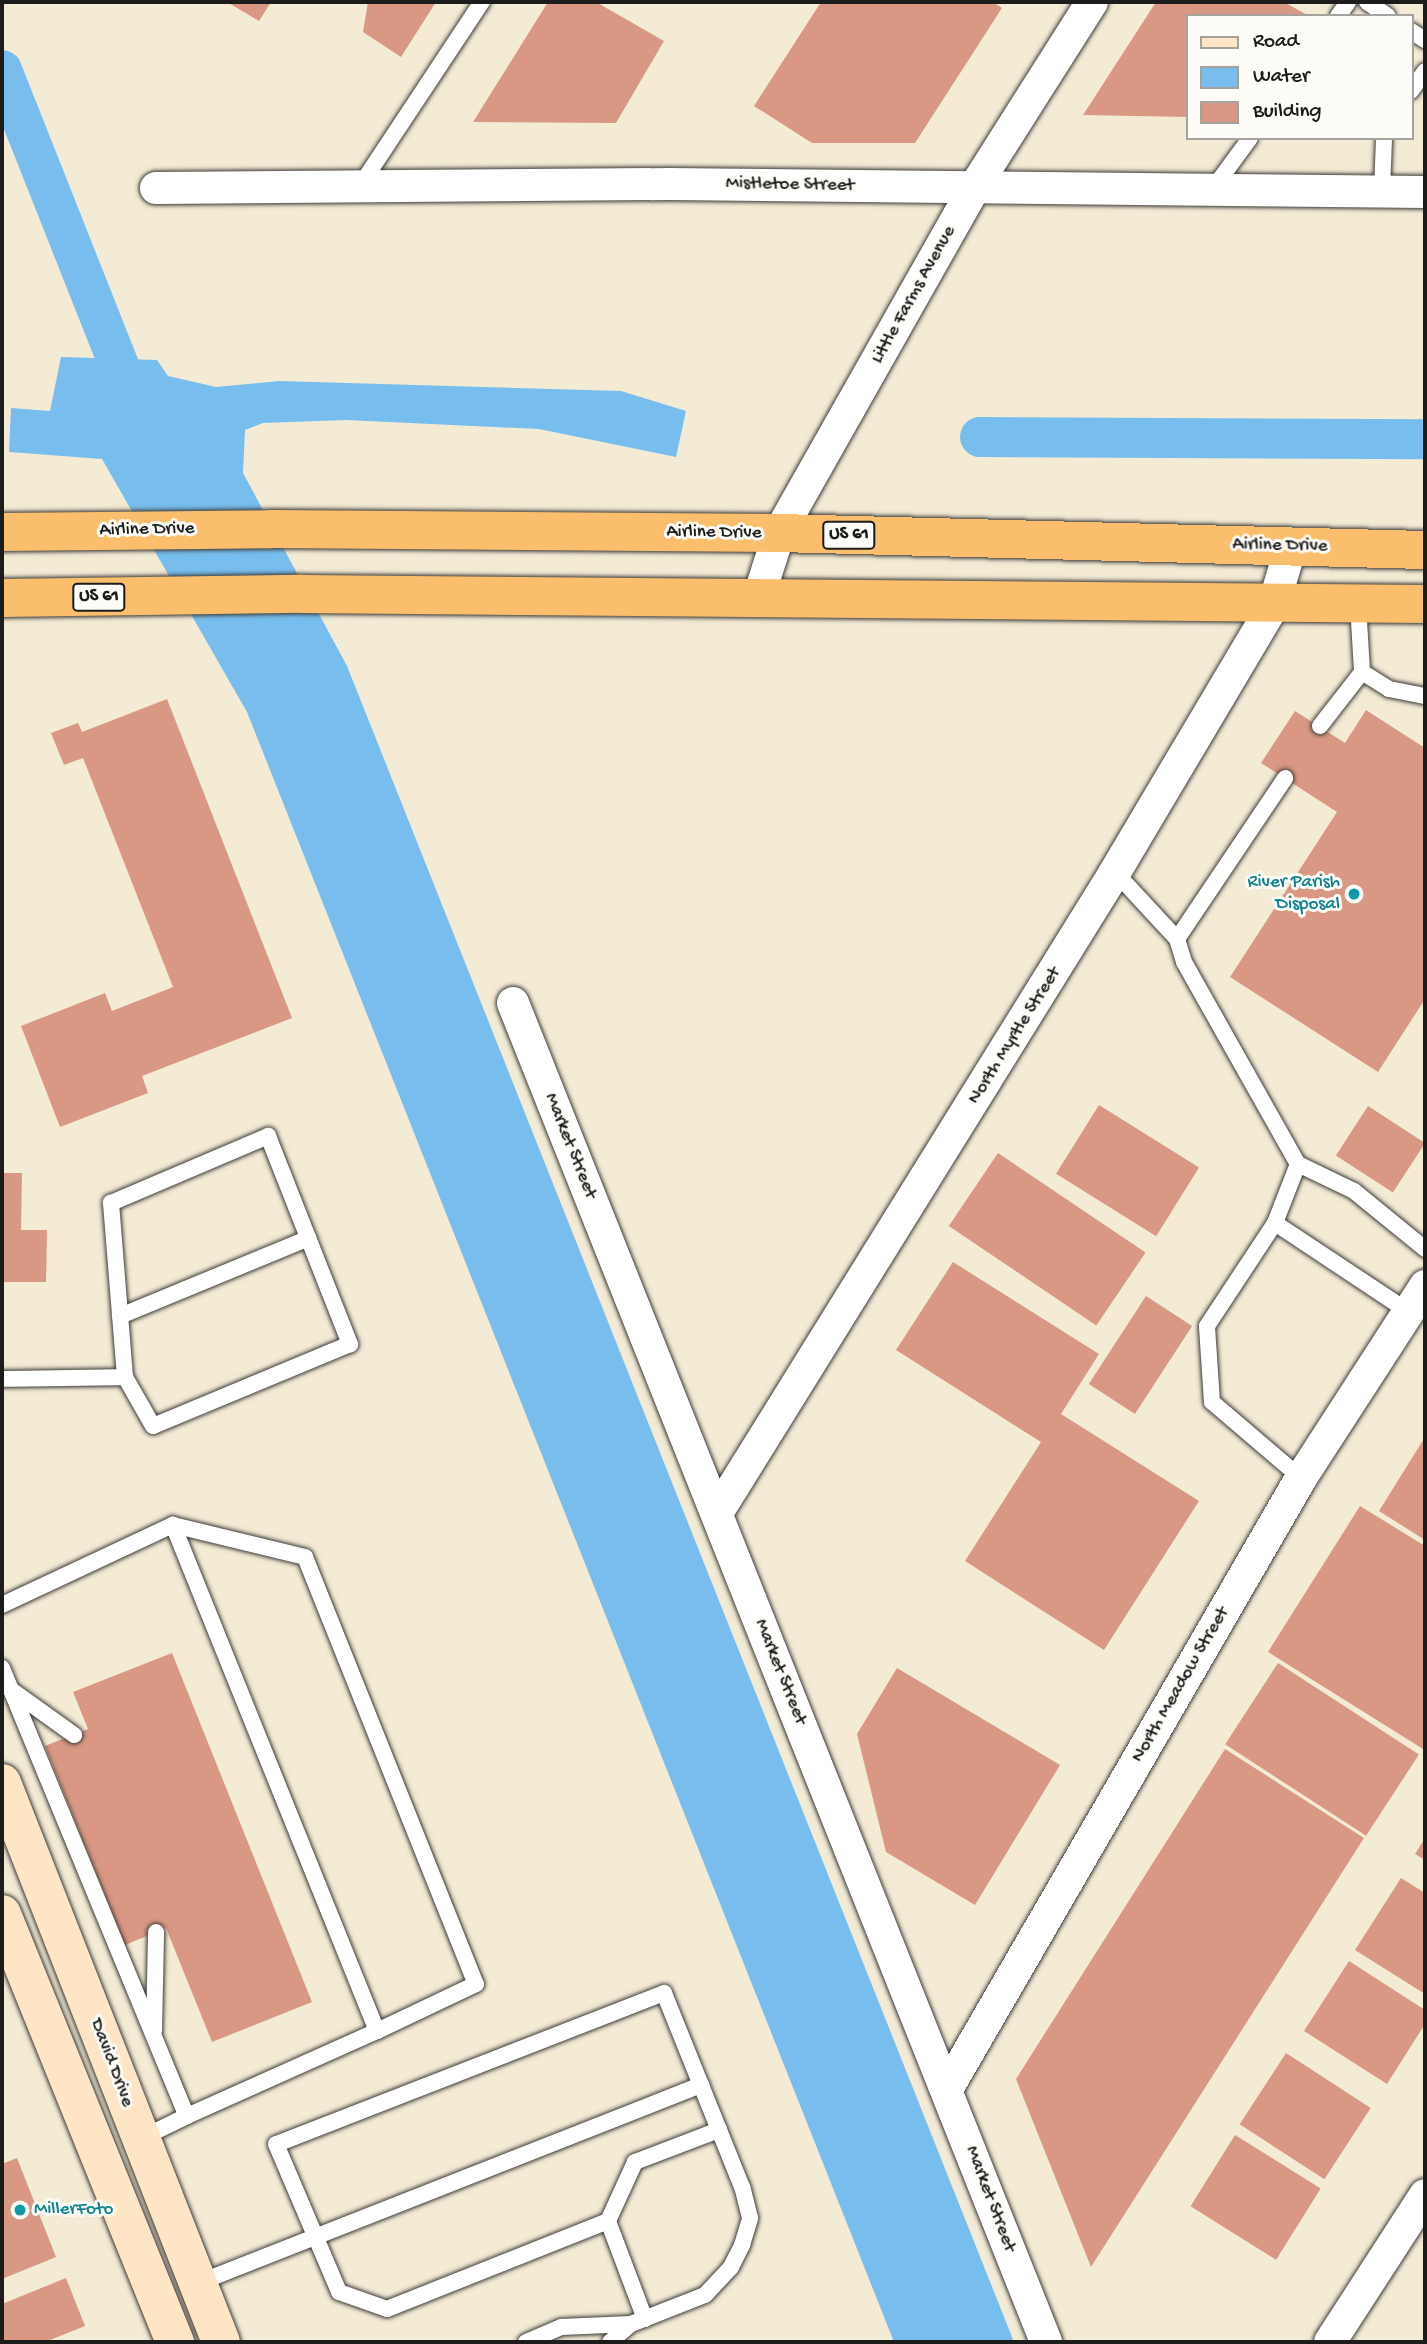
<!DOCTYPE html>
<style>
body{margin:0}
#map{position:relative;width:1427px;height:2344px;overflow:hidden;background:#f4ebd5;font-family:"Gochi Hand",sans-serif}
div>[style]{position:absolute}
.water>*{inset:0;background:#77beef}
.canal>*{height:40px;margin:-20px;padding:0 20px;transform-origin:20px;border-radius:20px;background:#77beef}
.building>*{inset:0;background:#d99884;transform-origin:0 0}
.roads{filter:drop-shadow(0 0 2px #3c3b38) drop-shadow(0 0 2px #3c3b38)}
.lane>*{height:16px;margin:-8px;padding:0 8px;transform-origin:8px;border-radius:8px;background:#fff}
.street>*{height:32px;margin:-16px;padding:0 16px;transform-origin:16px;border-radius:16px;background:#fff}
.secondary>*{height:38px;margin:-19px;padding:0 19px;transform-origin:19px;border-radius:19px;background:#fde5c5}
.highway>*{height:38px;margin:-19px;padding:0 19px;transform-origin:19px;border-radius:19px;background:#fabe6d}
.dots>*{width:19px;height:19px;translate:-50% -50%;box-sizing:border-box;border:4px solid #fdfcf7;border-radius:50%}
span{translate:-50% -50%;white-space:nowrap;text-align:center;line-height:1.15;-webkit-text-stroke:6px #fdfcf7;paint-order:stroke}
.shield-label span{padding:2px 5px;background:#fdfcf7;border:2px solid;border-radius:5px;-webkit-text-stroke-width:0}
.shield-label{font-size:18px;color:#1c1c1c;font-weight:700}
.street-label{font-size:19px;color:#1c1c1c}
.culture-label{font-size:19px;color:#0d838f}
.right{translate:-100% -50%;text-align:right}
.left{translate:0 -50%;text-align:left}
.frame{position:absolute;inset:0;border:4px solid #1c1c1c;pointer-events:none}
.legend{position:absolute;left:1186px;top:14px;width:228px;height:126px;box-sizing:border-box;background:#fdfcf7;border:2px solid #a3a29f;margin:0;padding:9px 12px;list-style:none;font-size:21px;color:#1c1c1c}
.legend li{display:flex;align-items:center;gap:14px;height:35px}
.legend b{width:35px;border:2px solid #a3a29f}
</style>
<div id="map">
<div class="water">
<div style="clip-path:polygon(61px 357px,157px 360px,168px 376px,216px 387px,279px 381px,621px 391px,686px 411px,676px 457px,539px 429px,346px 420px,263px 423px,245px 430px,243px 473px,347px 666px,1014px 2342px,894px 2342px,247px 712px,102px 459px,9px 452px,11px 408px,50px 411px)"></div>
</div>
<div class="canal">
<div style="left:2px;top:70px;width:364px;rotate:68.4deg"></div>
<div style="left:980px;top:437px;width:445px;rotate:0.3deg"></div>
</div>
<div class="building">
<div style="clip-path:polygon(227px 2px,271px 2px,259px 21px)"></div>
<div style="clip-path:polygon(368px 2px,436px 2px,401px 57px,363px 32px)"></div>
<div style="clip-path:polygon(548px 2px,596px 2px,664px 41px,616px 123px,473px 122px)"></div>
<div style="clip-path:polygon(821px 2px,993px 2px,1002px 8px,915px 143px,812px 143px,754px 106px)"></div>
<div style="clip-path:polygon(1156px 2px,1284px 2px,1309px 16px,1187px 16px,1187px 117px,1083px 115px)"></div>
<div style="clip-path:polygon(167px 699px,292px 1018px,142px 1076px,148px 1093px,60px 1127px,21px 1026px,105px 993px,112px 1011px,173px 987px,83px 758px,64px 765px,51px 733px,78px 723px,82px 732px)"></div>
<div style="clip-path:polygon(1366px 710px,1425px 748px,1425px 999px,1378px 1072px,1230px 977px,1337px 812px,1261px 763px,1295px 711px,1345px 743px)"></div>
<div style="left:1099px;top:1105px;width:118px;height:81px;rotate:32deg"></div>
<div style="left:1368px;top:1106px;width:68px;height:59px;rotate:33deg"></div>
<div style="left:998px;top:1153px;width:178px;height:88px;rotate:34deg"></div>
<div style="clip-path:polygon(2px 1173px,22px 1173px,21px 1230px,47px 1230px,46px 1282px,2px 1282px)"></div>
<div style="clip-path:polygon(953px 1262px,1099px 1354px,1061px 1414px,1199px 1501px,1104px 1650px,965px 1561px,1041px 1442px,896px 1350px)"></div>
<div style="left:1146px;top:1296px;width:55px;height:105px;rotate:33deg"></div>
<div style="clip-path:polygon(1425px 1437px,1425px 1540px,1379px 1511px)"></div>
<div style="clip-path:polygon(1360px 1506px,1425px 1546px,1423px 1749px,1268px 1652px)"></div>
<div style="clip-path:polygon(172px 1653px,312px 2002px,212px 2042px,166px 1928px,125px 1945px,45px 1746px,88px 1729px,73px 1692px)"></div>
<div style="left:1278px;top:1663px;width:168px;height:97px;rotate:33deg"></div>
<div style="clip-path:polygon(897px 1668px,1060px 1765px,975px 1905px,886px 1852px,857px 1734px)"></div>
<div style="clip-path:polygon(1225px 1749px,1364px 1838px,1091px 2267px,1016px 2079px)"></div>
<div style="clip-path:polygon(1425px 1838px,1425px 1860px,1415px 1854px)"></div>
<div style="clip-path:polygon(1401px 1878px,1425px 1893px,1425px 1994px,1355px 1950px)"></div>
<div style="clip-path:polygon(1349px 1961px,1425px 2010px,1425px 2024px,1387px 2084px,1304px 2031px)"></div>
<div style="left:1286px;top:2053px;width:101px;height:85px;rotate:33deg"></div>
<div style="left:1235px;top:2135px;width:101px;height:84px;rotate:32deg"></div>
<div style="clip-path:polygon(17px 2158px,56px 2257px,2px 2279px,2px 2164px)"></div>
<div style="clip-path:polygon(66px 2278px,85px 2326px,45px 2342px,2px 2342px,2px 2304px)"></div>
</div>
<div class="roads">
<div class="lane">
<div style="left:1367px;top:2px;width:25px;rotate:34deg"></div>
<div style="left:1338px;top:16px;width:17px;rotate:-54deg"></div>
<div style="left:1411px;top:31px;width:17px;rotate:33deg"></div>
<div style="left:1411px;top:91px;width:24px;rotate:-55deg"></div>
<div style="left:360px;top:186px;width:221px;rotate:-56.5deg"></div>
<div style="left:1212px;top:190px;width:64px;rotate:-53.8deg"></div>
<div style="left:1382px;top:191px;width:53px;rotate:-87.8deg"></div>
<div style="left:1358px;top:604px;width:68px;rotate:86.6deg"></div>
<div style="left:1362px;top:672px;width:32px;rotate:32deg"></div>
<div style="left:1389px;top:689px;width:37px;rotate:11deg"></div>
<div style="left:1320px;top:726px;width:68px;rotate:-52.1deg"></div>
<div style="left:1115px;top:872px;width:91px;rotate:47.2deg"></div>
<div style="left:1177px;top:939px;width:24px;rotate:73deg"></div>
<div style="left:1184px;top:962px;width:232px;rotate:60.6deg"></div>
<div style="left:1298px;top:1164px;width:63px;rotate:111.3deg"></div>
<div style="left:1177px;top:939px;width:194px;rotate:-56.1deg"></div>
<div style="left:1298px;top:1164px;width:62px;rotate:25.7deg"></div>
<div style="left:1354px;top:1191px;width:92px;rotate:39.2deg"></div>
<div style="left:120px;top:1316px;width:204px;rotate:-22.4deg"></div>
<div style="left:2px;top:1379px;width:123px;rotate:-0.9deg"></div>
<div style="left:125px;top:1377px;width:175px;rotate:-94.6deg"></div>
<div style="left:111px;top:1203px;width:171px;rotate:-23.1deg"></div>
<div style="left:268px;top:1136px;width:224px;rotate:68.5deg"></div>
<div style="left:350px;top:1344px;width:213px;rotate:157.4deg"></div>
<div style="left:153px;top:1426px;width:56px;rotate:-119.7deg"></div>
<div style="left:1301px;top:1478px;width:117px;rotate:-139.5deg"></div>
<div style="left:1212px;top:1402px;width:76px;rotate:-93.8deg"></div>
<div style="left:1207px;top:1326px;width:123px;rotate:-56.6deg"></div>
<div style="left:1275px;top:1223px;width:161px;rotate:33.6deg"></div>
<div style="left:2px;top:1605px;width:189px;rotate:-25.1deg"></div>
<div style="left:173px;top:1525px;width:136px;rotate:13.6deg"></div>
<div style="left:305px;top:1557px;width:460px;rotate:68.2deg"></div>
<div style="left:476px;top:1984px;width:110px;rotate:154.6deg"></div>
<div style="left:2px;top:1668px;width:485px;rotate:67.6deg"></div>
<div style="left:187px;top:2116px;width:208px;rotate:-24.1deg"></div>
<div style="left:377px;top:2031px;width:546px;rotate:-111.96deg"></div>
<div style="left:10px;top:1689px;width:79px;rotate:35.7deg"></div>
<div style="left:154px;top:2031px;width:99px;rotate:-88.8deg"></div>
<div style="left:142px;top:2138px;width:50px;rotate:-26.1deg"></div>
<div style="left:198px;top:2283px;width:541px;rotate:-21.49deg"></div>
<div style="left:645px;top:2319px;width:105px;rotate:-110.7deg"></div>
<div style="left:608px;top:2221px;width:65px;rotate:-65.4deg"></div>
<div style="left:635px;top:2162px;width:90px;rotate:-20.9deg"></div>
<div style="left:526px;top:2342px;width:38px;rotate:-23deg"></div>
<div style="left:561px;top:2327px;width:70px;rotate:-2.5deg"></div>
<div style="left:631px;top:2324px;width:79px;rotate:-21.4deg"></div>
<div style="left:705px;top:2295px;width:38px;rotate:-47deg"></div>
<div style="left:731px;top:2267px;width:25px;rotate:-63deg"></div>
<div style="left:742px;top:2245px;width:28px;rotate:-73deg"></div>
<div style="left:750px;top:2218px;width:32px;rotate:-104deg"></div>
<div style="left:742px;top:2187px;width:209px;rotate:-111.9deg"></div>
<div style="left:664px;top:1993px;width:416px;rotate:158.7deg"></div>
<div style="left:276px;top:2144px;width:161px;rotate:66.9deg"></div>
<div style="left:339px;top:2292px;width:51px;rotate:19.5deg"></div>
<div style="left:387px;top:2309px;width:238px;rotate:-21.7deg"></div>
<div style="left:610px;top:2342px;width:28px;rotate:-41deg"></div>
</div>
<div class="street">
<div style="left:156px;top:188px;width:514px;rotate:-0.45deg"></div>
<div style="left:670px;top:184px;width:755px;rotate:0.61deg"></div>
<div style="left:758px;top:599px;width:69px;rotate:-72.3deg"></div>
<div style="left:779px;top:533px;width:396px;rotate:-60.5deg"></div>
<div style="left:974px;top:188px;width:220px;rotate:-57.6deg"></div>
<div style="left:513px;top:1003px;width:1441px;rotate:68.29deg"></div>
<div style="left:717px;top:1513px;width:755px;rotate:-58.16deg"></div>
<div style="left:1115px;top:872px;width:312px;rotate:-59.3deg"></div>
<div style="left:1274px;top:604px;width:60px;rotate:-73.7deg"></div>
<div style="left:947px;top:2089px;width:706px;rotate:-59.91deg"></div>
<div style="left:1301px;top:1478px;width:229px;rotate:-57.1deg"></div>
<div style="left:1330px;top:2342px;width:175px;rotate:-57.1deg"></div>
</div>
<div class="secondary">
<div style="left:2px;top:1783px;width:600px;rotate:68.61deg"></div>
<div style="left:2px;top:1914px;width:462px;rotate:68deg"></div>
</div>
<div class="highway">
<div style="left:2px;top:532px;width:270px;rotate:-0.6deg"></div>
<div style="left:272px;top:529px;width:507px;rotate:0.45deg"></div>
<div style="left:779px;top:533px;width:646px;rotate:1.51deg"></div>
<div style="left:2px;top:598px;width:300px;rotate:-0.8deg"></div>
<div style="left:302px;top:594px;width:1123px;rotate:0.51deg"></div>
</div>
</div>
<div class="dots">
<div style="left:1354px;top:894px;background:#0f9aa8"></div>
<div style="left:20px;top:2210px;background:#0f9aa8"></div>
</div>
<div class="shield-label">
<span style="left:849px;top:535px">US 61</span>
<span style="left:99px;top:597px">US 61</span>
</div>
<div class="street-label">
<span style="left:790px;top:185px;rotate:1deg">Mistletoe Street</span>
<span style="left:914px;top:295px;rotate:-61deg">Little Farms Avenue</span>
<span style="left:147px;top:530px;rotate:-1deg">Airline Drive</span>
<span style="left:714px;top:533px;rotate:1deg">Airline Drive</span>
<span style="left:1280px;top:546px;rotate:1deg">Airline Drive</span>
<span style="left:1015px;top:1036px;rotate:-58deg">North Myrtle Street</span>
<span style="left:570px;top:1146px;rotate:68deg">Market Street</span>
<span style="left:780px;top:1672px;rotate:68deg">Market Street</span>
<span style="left:1181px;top:1685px;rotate:-60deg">North Meadow Street</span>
<span style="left:111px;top:2063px;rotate:69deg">David Drive</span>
<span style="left:990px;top:2199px;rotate:69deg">Market Street</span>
</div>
<div class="culture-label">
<span class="right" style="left:1340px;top:894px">River Parish<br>Disposal</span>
<span class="left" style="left:34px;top:2210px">MillerFoto</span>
</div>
<div class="frame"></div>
<ul class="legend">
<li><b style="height:9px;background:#fde5c5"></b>Road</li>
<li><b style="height:19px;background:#77beef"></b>Water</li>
<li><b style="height:19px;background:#d99884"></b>Building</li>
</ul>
</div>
